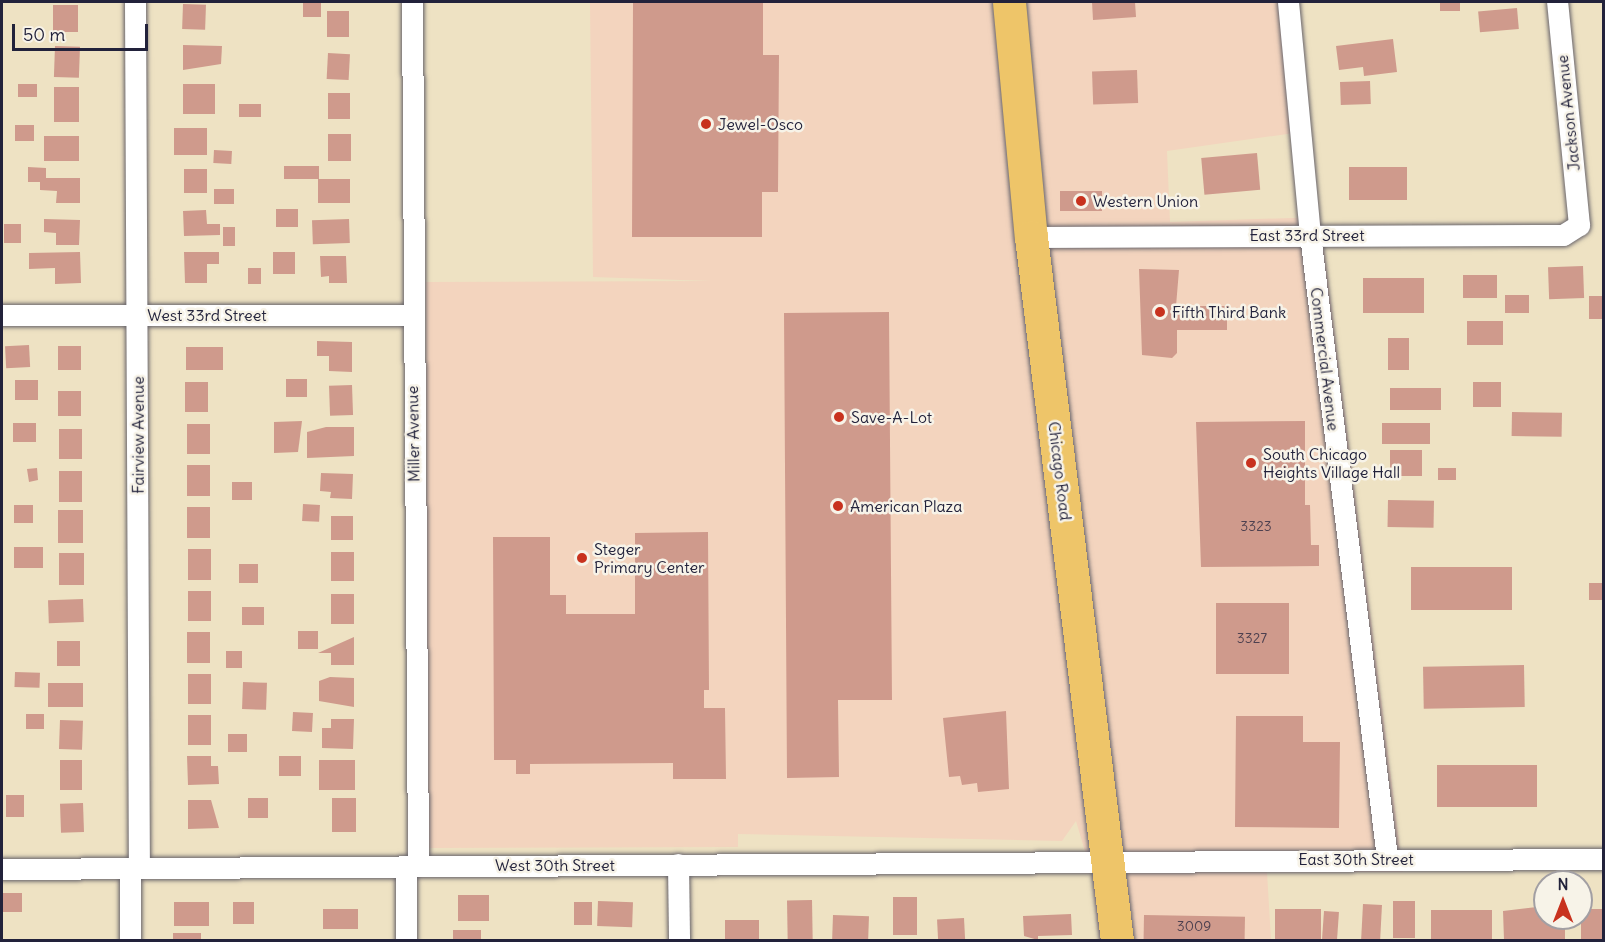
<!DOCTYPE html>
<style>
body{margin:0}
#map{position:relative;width:1605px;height:942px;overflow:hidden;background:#eee2c3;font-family:Delius,sans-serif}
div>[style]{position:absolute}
.built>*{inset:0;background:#f3d4be}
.building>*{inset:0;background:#cf9a8c;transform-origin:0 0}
.roads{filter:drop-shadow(0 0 2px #69656b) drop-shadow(0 0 2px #69656b)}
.minor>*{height:21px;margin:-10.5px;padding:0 10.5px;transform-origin:10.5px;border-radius:10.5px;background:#fff}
.primary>*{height:33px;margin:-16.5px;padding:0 16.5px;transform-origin:16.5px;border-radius:16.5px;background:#eec569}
.dots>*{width:16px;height:16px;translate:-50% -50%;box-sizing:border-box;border:3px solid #f7f3e8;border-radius:50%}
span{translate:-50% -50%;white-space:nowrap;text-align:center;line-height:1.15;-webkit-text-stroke:5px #f7f3e8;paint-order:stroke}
.number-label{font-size:14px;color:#4d404f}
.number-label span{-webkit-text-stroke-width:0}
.street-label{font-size:16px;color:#22223b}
.poi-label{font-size:16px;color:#22223b}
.left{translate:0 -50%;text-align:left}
.frame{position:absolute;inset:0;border:3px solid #22223b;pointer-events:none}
.north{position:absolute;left:1533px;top:870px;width:60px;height:60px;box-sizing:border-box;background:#f7f3e8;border:2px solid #a29fa3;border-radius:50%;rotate:0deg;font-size:16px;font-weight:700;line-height:24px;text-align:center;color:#22223b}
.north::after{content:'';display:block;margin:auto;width:21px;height:27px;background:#c8321e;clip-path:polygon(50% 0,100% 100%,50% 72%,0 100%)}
.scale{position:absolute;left:12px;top:24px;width:136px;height:27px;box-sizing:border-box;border:3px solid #22223b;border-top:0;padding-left:8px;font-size:18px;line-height:21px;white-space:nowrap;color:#22223b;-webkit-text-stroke:4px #f7f3e8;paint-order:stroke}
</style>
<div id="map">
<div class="built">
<div style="clip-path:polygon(590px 2px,1296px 2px,1308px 131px,1167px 151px,1170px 222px,1320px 217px,1403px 872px,1267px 872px,1271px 940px,1099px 940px,1092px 875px,1076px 821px,1062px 841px,738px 834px,738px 847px,427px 848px,426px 282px,711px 281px,593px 277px)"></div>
</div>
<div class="building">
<div style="left:321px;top:2px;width:15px;height:18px;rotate:90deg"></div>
<div style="clip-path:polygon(633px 2px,763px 2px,763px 55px,779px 55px,778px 192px,762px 192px,762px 237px,632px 237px)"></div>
<div style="clip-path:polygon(1092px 2px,1135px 2px,1136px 17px,1093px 20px)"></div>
<div style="left:1440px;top:2px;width:20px;height:9px"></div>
<div style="left:183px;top:4px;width:23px;height:25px;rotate:2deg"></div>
<div style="left:53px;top:5px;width:25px;height:27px"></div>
<div style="left:1517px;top:8px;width:21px;height:39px;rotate:85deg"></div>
<div style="left:327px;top:11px;width:22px;height:26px"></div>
<div style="clip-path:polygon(1393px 39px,1397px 72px,1364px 76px,1363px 67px,1339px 70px,1336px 46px)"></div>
<div style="clip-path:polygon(183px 45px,222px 46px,221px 64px,183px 70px)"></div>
<div style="left:55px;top:46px;width:25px;height:31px;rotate:2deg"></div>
<div style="left:328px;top:53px;width:22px;height:26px;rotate:3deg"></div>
<div style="left:1137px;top:70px;width:33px;height:45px;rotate:88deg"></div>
<div style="left:1370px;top:81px;width:23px;height:30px;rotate:88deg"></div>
<div style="left:18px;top:84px;width:19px;height:13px"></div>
<div style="left:215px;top:84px;width:30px;height:32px;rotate:90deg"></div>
<div style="left:54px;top:87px;width:25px;height:35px"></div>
<div style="left:328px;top:93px;width:22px;height:26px"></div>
<div style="left:239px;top:104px;width:22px;height:13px"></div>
<div style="left:15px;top:125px;width:19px;height:16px"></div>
<div style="left:174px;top:128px;width:33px;height:27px"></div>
<div style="left:328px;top:134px;width:23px;height:27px"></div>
<div style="left:79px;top:136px;width:25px;height:35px;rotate:90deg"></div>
<div style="left:214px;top:150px;width:18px;height:13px;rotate:3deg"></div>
<div style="left:1257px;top:153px;width:37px;height:56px;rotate:85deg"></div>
<div style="left:284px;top:166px;width:35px;height:13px"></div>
<div style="clip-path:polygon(28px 167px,46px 168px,46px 178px,80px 178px,80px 203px,56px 203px,57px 191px,40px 190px,40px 182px,28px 182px)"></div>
<div style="left:1407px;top:167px;width:33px;height:58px;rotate:90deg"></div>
<div style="left:184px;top:169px;width:23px;height:24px"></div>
<div style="left:350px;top:179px;width:24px;height:32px;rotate:90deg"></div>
<div style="left:214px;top:189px;width:20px;height:15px"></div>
<div style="left:1102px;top:191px;width:20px;height:42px;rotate:90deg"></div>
<div style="left:276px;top:209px;width:22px;height:18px"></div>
<div style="clip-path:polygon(206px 210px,207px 224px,220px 224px,220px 235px,184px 236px,183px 211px)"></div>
<div style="clip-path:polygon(44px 219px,80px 220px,79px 245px,56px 245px,56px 233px,44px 232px)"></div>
<div style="left:349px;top:219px;width:24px;height:37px;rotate:88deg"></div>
<div style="left:4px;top:224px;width:17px;height:19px"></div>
<div style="left:223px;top:227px;width:12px;height:19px"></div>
<div style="clip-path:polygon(80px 252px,81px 283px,55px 284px,55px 268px,29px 269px,29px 253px)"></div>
<div style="clip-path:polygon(184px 252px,219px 252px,219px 264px,207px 264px,207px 283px,185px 283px)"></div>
<div style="left:273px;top:252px;width:22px;height:22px"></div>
<div style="clip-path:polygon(320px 256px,346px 256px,347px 283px,329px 283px,329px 276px,321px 277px)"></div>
<div style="left:1583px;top:266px;width:32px;height:35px;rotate:88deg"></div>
<div style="left:248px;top:268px;width:13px;height:16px"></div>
<div style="clip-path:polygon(1139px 269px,1179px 270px,1176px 306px,1227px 306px,1227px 330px,1177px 330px,1177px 353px,1172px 358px,1142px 355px)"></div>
<div style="left:1463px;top:275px;width:34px;height:23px"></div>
<div style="left:1363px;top:278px;width:61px;height:35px"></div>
<div style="left:1529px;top:295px;width:18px;height:24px;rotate:90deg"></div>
<div style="left:1589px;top:296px;width:15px;height:23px"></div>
<div style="clip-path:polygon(889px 312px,892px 700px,838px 700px,839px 777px,787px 778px,784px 313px)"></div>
<div style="left:1503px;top:321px;width:24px;height:36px;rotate:90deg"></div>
<div style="left:1388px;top:338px;width:21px;height:32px"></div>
<div style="clip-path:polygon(317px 341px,352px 342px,352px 372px,329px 371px,329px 356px,317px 356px)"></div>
<div style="left:29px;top:345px;width:22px;height:24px;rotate:87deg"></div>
<div style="left:58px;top:346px;width:23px;height:24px"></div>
<div style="left:223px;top:347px;width:23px;height:37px;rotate:90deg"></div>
<div style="left:286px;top:379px;width:21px;height:18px"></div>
<div style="left:15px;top:380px;width:23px;height:20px"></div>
<div style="left:185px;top:382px;width:23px;height:30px"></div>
<div style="left:1473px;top:382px;width:28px;height:25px"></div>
<div style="left:352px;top:385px;width:30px;height:23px;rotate:88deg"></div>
<div style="left:1390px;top:388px;width:51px;height:22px"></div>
<div style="left:58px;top:391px;width:23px;height:25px"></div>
<div style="left:1512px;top:412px;width:50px;height:24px;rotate:1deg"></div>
<div style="clip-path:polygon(302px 421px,298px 452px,274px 453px,274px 422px)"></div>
<div style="clip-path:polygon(1305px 421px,1305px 505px,1310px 505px,1311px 545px,1319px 545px,1319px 566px,1201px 567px,1196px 422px)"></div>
<div style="left:13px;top:423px;width:23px;height:19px"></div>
<div style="left:1382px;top:423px;width:48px;height:21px"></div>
<div style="left:187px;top:424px;width:23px;height:30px"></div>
<div style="clip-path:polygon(326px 427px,354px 427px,354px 456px,307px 458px,307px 432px)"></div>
<div style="left:59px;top:429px;width:23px;height:30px"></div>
<div style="left:1422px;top:450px;width:26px;height:32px;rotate:90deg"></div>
<div style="left:187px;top:465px;width:23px;height:31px"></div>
<div style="clip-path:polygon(37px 468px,38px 480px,29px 482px,27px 469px)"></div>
<div style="left:1438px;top:468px;width:18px;height:12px"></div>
<div style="left:59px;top:471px;width:23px;height:31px"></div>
<div style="clip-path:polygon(321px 473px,353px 474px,352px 499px,330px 498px,331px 492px,320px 491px)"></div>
<div style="left:232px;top:482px;width:20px;height:18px"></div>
<div style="left:1388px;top:500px;width:46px;height:27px;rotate:1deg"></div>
<div style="left:303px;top:504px;width:17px;height:17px;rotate:3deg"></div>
<div style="left:33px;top:505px;width:18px;height:19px;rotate:90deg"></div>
<div style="left:210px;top:507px;width:31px;height:23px;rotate:90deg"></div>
<div style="left:58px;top:510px;width:25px;height:33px"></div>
<div style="left:331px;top:516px;width:22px;height:24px"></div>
<div style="clip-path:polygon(708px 532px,709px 690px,704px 690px,704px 708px,725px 708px,726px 779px,673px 779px,673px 763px,530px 764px,530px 774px,516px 774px,516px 760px,494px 760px,493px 537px,550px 537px,550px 595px,566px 595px,566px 614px,635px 614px,635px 533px)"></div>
<div style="left:14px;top:547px;width:29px;height:21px"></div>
<div style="left:188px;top:549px;width:23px;height:31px"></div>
<div style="left:354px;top:552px;width:29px;height:23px;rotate:90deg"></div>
<div style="left:59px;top:553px;width:25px;height:32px"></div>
<div style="left:239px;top:564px;width:19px;height:19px"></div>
<div style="left:1411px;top:567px;width:101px;height:43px"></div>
<div style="left:1604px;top:583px;width:17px;height:15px;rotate:90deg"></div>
<div style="left:188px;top:591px;width:23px;height:30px"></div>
<div style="left:331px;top:594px;width:23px;height:30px"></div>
<div style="left:83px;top:599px;width:23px;height:35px;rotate:88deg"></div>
<div style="left:1216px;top:603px;width:73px;height:71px"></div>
<div style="left:242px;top:607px;width:22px;height:18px"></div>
<div style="left:298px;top:631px;width:20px;height:18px"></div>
<div style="left:210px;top:632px;width:31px;height:23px;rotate:90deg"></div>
<div style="clip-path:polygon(354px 637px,354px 665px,331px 665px,331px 653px,318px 653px)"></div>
<div style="left:80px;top:641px;width:25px;height:23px;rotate:90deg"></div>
<div style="left:226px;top:651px;width:16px;height:17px"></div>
<div style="left:1524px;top:665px;width:42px;height:101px;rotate:89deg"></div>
<div style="left:15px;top:672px;width:25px;height:15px;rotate:2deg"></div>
<div style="left:188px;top:674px;width:23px;height:30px"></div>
<div style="clip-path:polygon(330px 677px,354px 678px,354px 707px,319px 701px,319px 681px)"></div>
<div style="left:243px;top:682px;width:24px;height:27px;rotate:2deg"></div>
<div style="left:83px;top:683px;width:24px;height:35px;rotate:90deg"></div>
<div style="clip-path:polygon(1006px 711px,1009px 789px,978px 792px,977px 783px,962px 785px,960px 776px,949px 777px,943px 718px)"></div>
<div style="left:293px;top:712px;width:20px;height:19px;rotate:3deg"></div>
<div style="left:44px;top:714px;width:15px;height:18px;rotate:90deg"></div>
<div style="left:188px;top:715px;width:23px;height:30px"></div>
<div style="clip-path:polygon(1236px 716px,1303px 716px,1303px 742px,1340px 742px,1339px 828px,1235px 827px)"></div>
<div style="clip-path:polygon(331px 719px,354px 719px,353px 749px,322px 748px,322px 728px,331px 728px)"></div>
<div style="left:60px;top:720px;width:23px;height:29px;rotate:2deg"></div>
<div style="left:228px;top:734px;width:19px;height:18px"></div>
<div style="clip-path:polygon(187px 756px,211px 756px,211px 766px,218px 766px,219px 784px,188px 785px)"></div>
<div style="left:279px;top:756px;width:22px;height:20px"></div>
<div style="left:60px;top:760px;width:22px;height:30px"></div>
<div style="left:355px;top:760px;width:30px;height:36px;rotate:90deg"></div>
<div style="left:1537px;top:765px;width:42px;height:100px;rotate:90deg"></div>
<div style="left:6px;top:795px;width:18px;height:22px"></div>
<div style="left:268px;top:798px;width:20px;height:20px;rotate:90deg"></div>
<div style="left:332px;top:798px;width:24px;height:34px"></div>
<div style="clip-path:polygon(188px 800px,211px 800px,219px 828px,188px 829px)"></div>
<div style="left:83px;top:803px;width:29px;height:23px;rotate:88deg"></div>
<div style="left:22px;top:893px;width:19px;height:20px;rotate:90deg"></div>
<div style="left:458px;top:895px;width:31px;height:26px"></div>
<div style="left:917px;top:897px;width:38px;height:24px;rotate:90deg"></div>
<div style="left:812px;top:900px;width:40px;height:25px;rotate:89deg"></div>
<div style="left:598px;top:901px;width:35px;height:25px;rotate:2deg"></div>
<div style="left:1393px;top:901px;width:22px;height:37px"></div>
<div style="left:174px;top:902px;width:35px;height:24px"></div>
<div style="left:233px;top:902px;width:21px;height:22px"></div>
<div style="left:574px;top:902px;width:18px;height:23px"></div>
<div style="left:1363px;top:904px;width:19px;height:36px;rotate:3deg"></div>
<div style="clip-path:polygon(1545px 906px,1545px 918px,1565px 918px,1565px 940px,1504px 940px,1503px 911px)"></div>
<div style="left:323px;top:909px;width:35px;height:20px"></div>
<div style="left:1275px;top:909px;width:46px;height:31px"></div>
<div style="left:1581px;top:909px;width:22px;height:31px"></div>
<div style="left:1492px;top:910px;width:30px;height:61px;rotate:90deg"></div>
<div style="left:1324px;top:911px;width:15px;height:29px;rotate:4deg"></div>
<div style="clip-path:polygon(1071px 914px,1072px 935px,1038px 936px,1038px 940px,1024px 936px,1023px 916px)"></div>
<div style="left:833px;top:915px;width:36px;height:25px;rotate:2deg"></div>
<div style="left:1144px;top:915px;width:101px;height:25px;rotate:1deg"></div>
<div style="left:964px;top:918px;width:22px;height:27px;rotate:87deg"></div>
<div style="left:725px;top:920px;width:34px;height:20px"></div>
<div style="left:453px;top:930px;width:28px;height:10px"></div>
<div style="left:173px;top:933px;width:28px;height:7px"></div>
</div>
<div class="roads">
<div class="minor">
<div style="left:135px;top:2px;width:866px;rotate:89.74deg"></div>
<div style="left:412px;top:2px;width:864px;rotate:89.6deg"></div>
<div style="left:1288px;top:2px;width:234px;rotate:84.6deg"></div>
<div style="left:1310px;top:235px;width:628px;rotate:82.95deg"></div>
<div style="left:1031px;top:237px;width:532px;rotate:-0.22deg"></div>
<div style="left:1563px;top:235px;width:19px;rotate:-32deg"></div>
<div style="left:1579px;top:225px;width:224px;rotate:-95.6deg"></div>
<div style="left:2px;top:315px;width:410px"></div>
<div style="left:678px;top:864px;width:76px;rotate:89.2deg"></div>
<div style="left:130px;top:868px;width:72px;rotate:90deg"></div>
<div style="left:2px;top:869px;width:1602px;rotate:-0.36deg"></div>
<div style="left:406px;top:940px;width:74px;rotate:-90deg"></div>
</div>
<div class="primary">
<div style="left:1009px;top:2px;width:236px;rotate:84.7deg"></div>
<div style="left:1031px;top:237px;width:708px;rotate:83.03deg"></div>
</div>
</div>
<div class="dots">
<div style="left:706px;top:124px;background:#c8321e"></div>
<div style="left:1081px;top:201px;background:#c8321e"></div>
<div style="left:1160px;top:312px;background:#c8321e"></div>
<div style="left:839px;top:417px;background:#c8321e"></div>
<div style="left:1251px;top:463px;background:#c8321e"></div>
<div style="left:838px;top:506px;background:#c8321e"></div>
<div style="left:582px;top:558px;background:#c8321e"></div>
</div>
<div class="number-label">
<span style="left:1256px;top:526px">3323</span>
<span style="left:1252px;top:638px">3327</span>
<span style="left:1194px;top:926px">3009</span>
</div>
<div class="street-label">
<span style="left:1568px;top:113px;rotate:-96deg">Jackson Avenue</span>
<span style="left:1307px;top:235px">East 33rd Street</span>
<span style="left:207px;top:315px">West 33rd Street</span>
<span style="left:1325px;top:359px;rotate:83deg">Commercial Avenue</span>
<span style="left:413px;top:434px;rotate:-91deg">Miller Avenue</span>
<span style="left:138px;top:435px;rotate:-90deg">Fairview Avenue</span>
<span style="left:1060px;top:471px;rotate:83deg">Chicago Road</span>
<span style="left:1356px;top:859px">East 30th Street</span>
<span style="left:555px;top:865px">West 30th Street</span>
</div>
<div class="poi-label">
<span class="left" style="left:718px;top:124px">Jewel-Osco</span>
<span class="left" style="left:1093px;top:201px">Western Union</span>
<span class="left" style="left:1172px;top:312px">Fifth Third Bank</span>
<span class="left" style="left:851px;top:417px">Save-A-Lot</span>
<span class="left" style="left:1263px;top:463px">South Chicago<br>Heights Village Hall</span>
<span class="left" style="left:850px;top:506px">American Plaza</span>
<span class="left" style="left:594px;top:558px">Steger<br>Primary Center</span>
</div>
<div class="frame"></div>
<div class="north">N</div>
<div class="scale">50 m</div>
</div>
